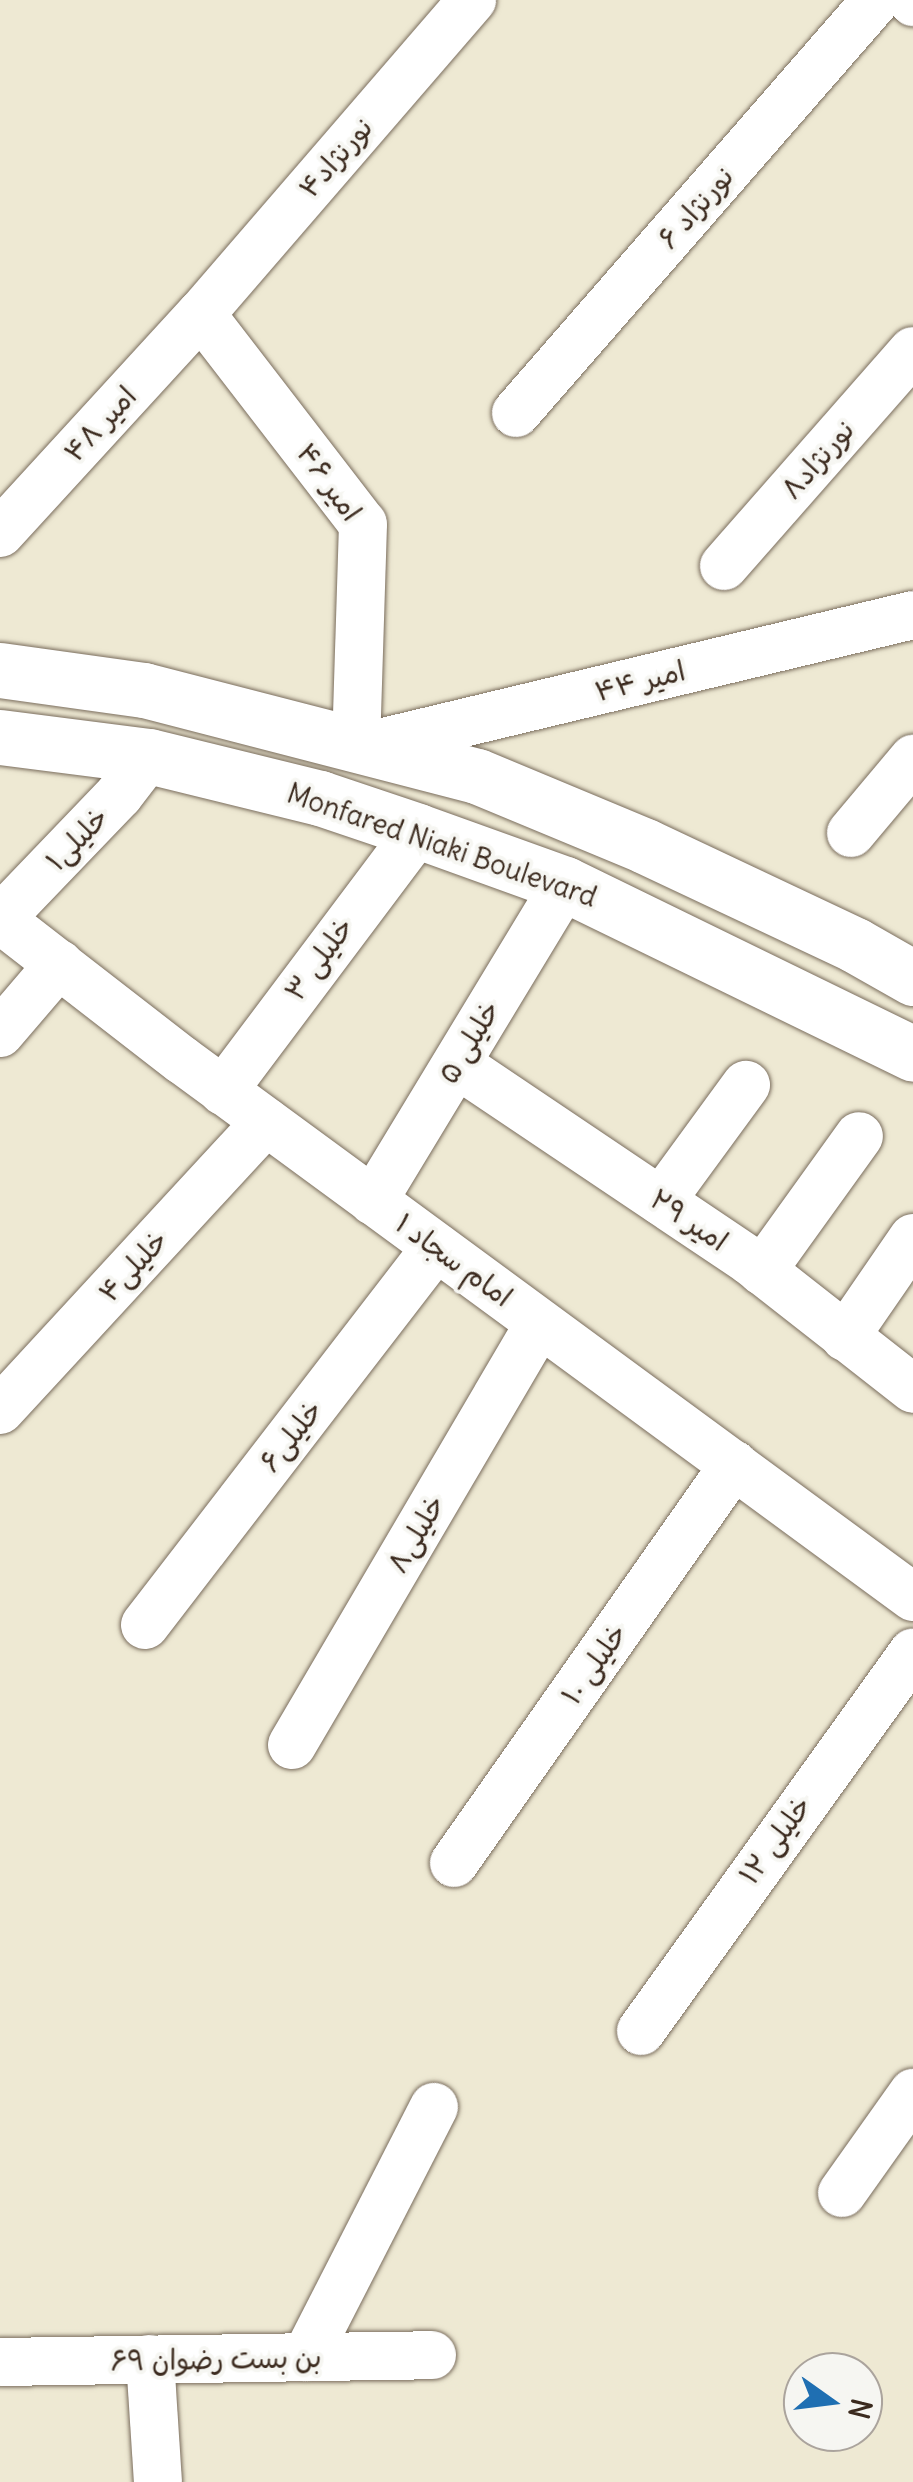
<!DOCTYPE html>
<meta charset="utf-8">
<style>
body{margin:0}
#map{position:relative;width:913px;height:2482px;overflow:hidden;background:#eee9d3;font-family:Delius,"Playpen Sans Arabic",sans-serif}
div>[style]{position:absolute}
.roads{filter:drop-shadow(0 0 2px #7a6d5d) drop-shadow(0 0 2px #7a6d5d)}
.minor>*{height:48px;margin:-24px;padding:0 24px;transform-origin:24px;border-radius:24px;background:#fff}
.major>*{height:55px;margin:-27.5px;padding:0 27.5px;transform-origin:27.5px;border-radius:27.5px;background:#fff}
span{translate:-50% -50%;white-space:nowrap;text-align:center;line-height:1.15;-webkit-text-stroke:8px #f6f6f2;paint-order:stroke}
.street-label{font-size:28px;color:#3b2a1e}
.north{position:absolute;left:783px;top:2352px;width:100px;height:100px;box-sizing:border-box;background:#f6f6f2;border:2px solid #aba49d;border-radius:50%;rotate:104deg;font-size:28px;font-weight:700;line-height:40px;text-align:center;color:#3b2a1e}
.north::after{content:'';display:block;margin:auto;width:35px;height:45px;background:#1f6fb2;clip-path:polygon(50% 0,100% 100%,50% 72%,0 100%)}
</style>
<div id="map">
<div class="roads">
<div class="minor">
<div style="left:911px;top:0;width:3px;rotate:45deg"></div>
<div style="left:201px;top:314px;width:265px;rotate:52.4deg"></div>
<div style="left:363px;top:524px;width:218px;rotate:91.8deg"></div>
<div style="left:516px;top:413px;width:548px;rotate:-48.92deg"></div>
<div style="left:0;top:533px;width:297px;rotate:-47.5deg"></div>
<div style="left:201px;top:314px;width:415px;rotate:-49.2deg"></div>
<div style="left:724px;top:566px;width:286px;rotate:-48.7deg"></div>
<div style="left:367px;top:746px;width:561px;rotate:-13.49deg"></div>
<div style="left:851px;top:833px;width:97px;rotate:-50deg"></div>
<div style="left:0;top:919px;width:230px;rotate:37.8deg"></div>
<div style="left:182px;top:1060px;width:907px;rotate:36.3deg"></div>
<div style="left:0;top:919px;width:172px;rotate:-46.2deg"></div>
<div style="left:119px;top:795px;width:49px;rotate:-52.4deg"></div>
<div style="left:0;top:1033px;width:91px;rotate:-49.5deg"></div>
<div style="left:457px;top:1064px;width:353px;rotate:33.9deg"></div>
<div style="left:750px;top:1261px;width:207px;rotate:38.1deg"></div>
<div style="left:223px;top:1091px;width:325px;rotate:-53.1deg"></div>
<div style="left:373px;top:1201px;width:371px;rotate:-58.8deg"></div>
<div style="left:661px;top:1201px;width:144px;rotate:-53.8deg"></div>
<div style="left:762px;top:1271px;width:166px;rotate:-54.3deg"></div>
<div style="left:845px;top:1337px;width:120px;rotate:-55.5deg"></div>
<div style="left:0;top:1410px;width:392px;rotate:-47.3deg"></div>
<div style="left:145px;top:1625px;width:477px;rotate:-52.4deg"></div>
<div style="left:292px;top:1745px;width:489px;rotate:-59.6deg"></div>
<div style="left:454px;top:1863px;width:487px;rotate:-54.9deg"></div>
<div style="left:641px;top:2031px;width:466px;rotate:-54.3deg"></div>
<div style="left:842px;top:2193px;width:123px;rotate:-54.6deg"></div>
<div style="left:306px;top:2357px;width:281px;rotate:-62.9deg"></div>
<div style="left:150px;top:2359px;width:123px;rotate:86.3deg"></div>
<div style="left:0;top:2362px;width:432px;rotate:-0.9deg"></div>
</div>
<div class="major">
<div style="left:0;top:670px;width:145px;rotate:7.9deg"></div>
<div style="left:144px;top:690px;width:344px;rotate:14.5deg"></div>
<div style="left:477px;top:776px;width:182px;rotate:22.6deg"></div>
<div style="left:645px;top:846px;width:232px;rotate:25.2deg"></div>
<div style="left:855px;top:945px;width:67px;rotate:29.6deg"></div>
<div style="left:0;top:737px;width:150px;rotate:7.3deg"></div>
<div style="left:149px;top:756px;width:176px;rotate:13.8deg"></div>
<div style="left:320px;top:798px;width:103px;rotate:18.6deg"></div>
<div style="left:418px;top:831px;width:156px;rotate:19.8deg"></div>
<div style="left:565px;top:884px;width:387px;rotate:26deg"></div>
</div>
</div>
<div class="street-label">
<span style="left:336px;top:157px;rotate:-49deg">نورنژاد۴</span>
<span style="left:696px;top:207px;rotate:-49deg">نورنژاد ۶</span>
<span style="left:100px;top:424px;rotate:-47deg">امیر ۴۸</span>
<span style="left:818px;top:459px;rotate:-49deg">نورنژاد۸</span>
<span style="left:329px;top:482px;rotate:54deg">امیر ۴۶</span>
<span style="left:640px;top:681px;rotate:-14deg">امیر ۴۴</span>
<span style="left:77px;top:839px;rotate:-46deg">خلیلی۱</span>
<span style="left:442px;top:845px;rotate:19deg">Monfared Niaki Boulevard</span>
<span style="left:319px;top:959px;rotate:-54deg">خلیلی ۳</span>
<span style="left:469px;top:1042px;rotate:-59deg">خلیلی ۵</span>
<span style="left:689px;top:1220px;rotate:34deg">امیر ۲۹</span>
<span style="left:454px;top:1260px;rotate:36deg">امام سجاد ۱</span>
<span style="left:133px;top:1266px;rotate:-47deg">خلیلی۴</span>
<span style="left:291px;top:1436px;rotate:-52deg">خلیلی۶</span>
<span style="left:416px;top:1534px;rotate:-60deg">خلیلی۸</span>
<span style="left:594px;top:1664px;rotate:-55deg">خلیلی ۱۰</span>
<span style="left:775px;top:1840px;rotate:-54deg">خلیلی ۱۲</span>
<span style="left:216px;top:2359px;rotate:-1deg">بن بست رضوان ۶۹</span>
</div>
<div class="north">N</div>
</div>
